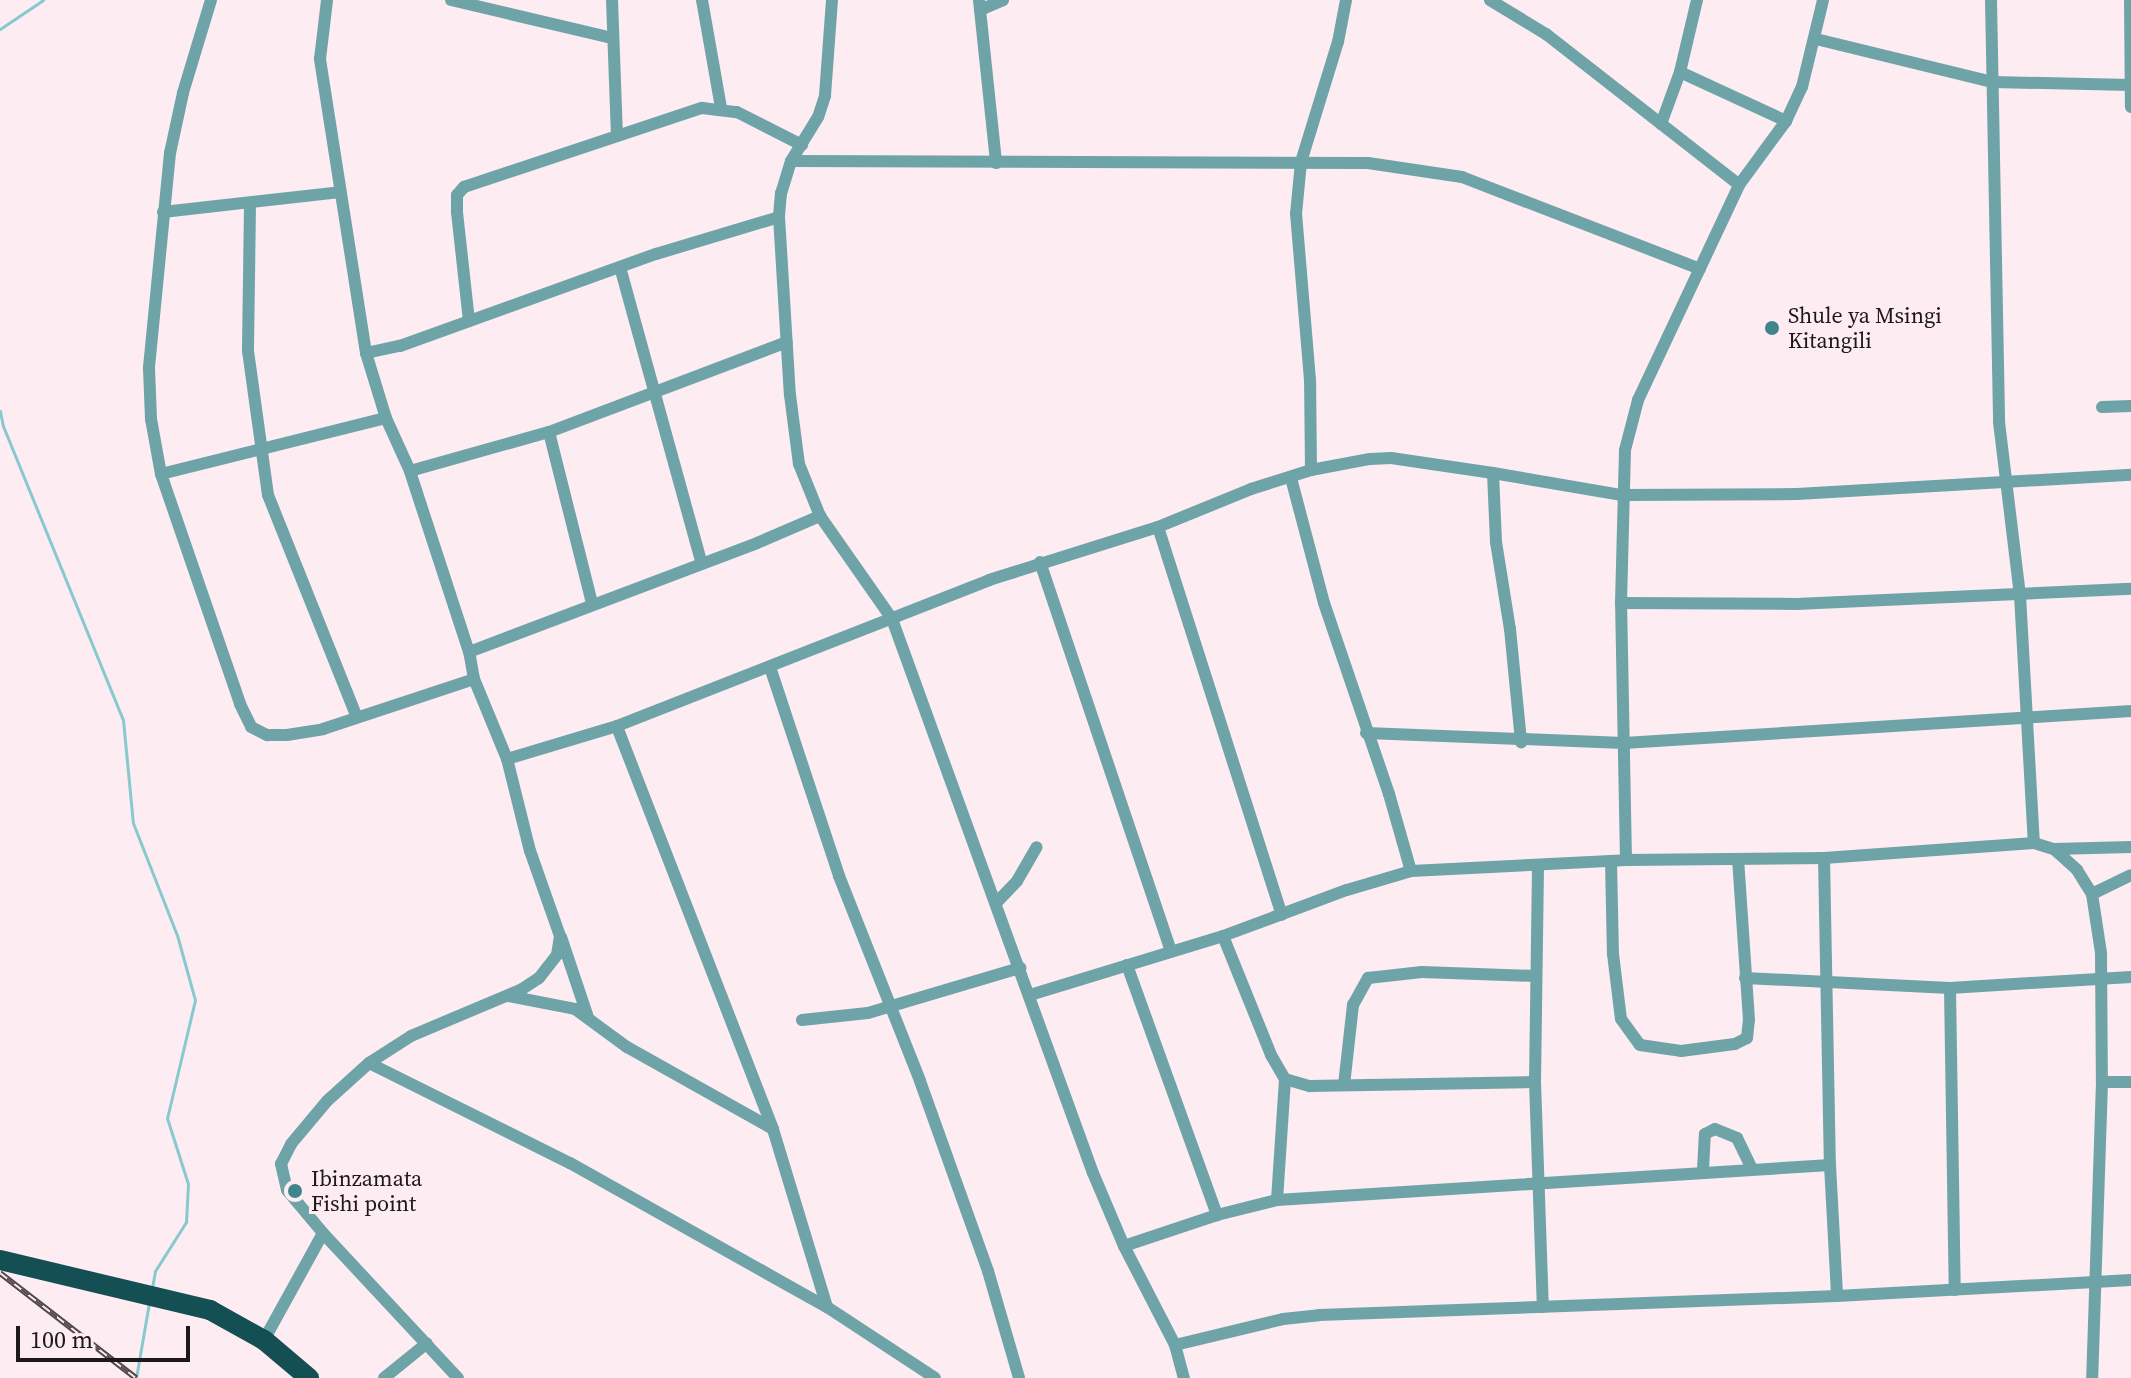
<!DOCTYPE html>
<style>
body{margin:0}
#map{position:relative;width:2131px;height:1378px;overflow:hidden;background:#fdecf2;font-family:"Source Serif 4",serif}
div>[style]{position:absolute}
.stream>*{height:3px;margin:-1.5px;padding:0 1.5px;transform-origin:1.5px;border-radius:1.5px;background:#87cace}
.minor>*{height:12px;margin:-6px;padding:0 6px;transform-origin:6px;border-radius:6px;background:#6ea4a8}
.trunk>*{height:20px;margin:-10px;padding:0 10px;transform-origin:10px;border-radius:10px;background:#144f53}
.rail>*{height:6px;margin-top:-3px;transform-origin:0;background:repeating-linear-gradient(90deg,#fdecf2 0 9px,#50484a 0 18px);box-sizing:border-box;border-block:2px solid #50484a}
.dots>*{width:22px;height:22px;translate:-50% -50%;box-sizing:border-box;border:4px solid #fdecf2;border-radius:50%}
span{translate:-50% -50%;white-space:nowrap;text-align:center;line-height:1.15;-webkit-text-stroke:6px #fdecf2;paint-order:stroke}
.poi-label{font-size:22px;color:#1d1819}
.left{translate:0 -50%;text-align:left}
.scale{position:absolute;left:16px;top:1326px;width:174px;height:36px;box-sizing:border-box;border:4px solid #1d1819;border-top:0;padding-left:10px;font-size:24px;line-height:28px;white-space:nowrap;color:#1d1819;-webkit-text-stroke:6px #fdecf2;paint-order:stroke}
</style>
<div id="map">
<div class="stream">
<div style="left:0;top:29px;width:52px;rotate:-34deg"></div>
<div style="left:0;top:411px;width:15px;rotate:79deg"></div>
<div style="left:3px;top:426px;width:318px;rotate:67.8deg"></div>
<div style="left:123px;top:720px;width:103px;rotate:84.5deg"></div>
<div style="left:133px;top:823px;width:120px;rotate:68.6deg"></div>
<div style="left:177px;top:935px;width:67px;rotate:74.5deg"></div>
<div style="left:195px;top:1000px;width:121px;rotate:103.3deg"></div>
<div style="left:167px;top:1118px;width:69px;rotate:72.3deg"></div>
<div style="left:188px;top:1184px;width:38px;rotate:93deg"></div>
<div style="left:186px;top:1222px;width:58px;rotate:122.3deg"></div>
<div style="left:155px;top:1271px;width:17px;rotate:100deg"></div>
<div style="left:136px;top:1378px;width:76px;rotate:-80.2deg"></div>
</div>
<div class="minor">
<div style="left:211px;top:0;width:97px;rotate:106.8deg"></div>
<div style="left:183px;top:93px;width:61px;rotate:102.2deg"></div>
<div style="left:170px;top:153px;width:217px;rotate:95.6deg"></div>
<div style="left:149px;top:369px;width:50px;rotate:87.7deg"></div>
<div style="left:151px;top:419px;width:56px;rotate:79.7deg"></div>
<div style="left:161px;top:474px;width:243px;rotate:71deg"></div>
<div style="left:240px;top:704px;width:25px;rotate:64deg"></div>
<div style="left:251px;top:727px;width:18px;rotate:27deg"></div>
<div style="left:267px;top:735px;width:20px"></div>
<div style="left:287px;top:735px;width:36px;rotate:-9deg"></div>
<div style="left:323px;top:729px;width:159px;rotate:-18.3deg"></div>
<div style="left:474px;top:679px;width:27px;rotate:-100deg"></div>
<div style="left:469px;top:652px;width:190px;rotate:-108.1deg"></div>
<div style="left:410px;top:471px;width:58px;rotate:-114.4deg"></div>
<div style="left:386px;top:418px;width:68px;rotate:-107.1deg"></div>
<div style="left:366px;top:353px;width:298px;rotate:-98.9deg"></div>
<div style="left:320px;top:59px;width:59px;rotate:-83.2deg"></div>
<div style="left:451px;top:0;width:165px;rotate:13.3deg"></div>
<div style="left:612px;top:0;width:136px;rotate:87.9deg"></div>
<div style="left:702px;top:0;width:110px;rotate:80deg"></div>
<div style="left:832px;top:0;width:96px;rotate:94.2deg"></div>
<div style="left:825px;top:96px;width:22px;rotate:108deg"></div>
<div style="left:818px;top:117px;width:52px;rotate:121.5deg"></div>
<div style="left:791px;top:161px;width:34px;rotate:107deg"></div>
<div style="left:781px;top:193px;width:24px;rotate:95deg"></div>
<div style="left:779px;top:217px;width:178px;rotate:86.5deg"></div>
<div style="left:790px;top:395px;width:70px;rotate:82.6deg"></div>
<div style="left:799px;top:464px;width:56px;rotate:68deg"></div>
<div style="left:820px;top:516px;width:126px;rotate:55deg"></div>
<div style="left:892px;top:619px;width:589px;rotate:70.06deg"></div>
<div style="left:1093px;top:1173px;width:79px;rotate:67deg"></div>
<div style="left:1124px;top:1246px;width:111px;rotate:62.7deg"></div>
<div style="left:1175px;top:1345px;width:34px;rotate:75deg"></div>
<div style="left:979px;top:0;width:164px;rotate:84deg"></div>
<div style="left:1490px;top:0;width:66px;rotate:31.3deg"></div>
<div style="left:1546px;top:34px;width:245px;rotate:38deg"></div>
<div style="left:1991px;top:0;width:422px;rotate:88.9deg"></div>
<div style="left:1999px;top:422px;width:174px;rotate:83.1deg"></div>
<div style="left:2020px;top:595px;width:248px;rotate:86.8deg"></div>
<div style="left:2130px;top:0;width:107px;rotate:89.5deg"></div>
<div style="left:980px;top:10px;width:25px;rotate:-23deg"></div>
<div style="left:1816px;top:39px;width:181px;rotate:13.7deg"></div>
<div style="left:1992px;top:82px;width:139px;rotate:1.2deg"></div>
<div style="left:1680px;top:72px;width:117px;rotate:24.8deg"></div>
<div style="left:1661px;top:124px;width:55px;rotate:-69.9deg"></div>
<div style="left:1680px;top:72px;width:74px;rotate:-76.7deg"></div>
<div style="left:791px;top:161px;width:577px;rotate:0.2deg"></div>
<div style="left:1368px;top:163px;width:95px;rotate:8.5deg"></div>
<div style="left:1462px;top:177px;width:255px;rotate:21.1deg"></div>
<div style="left:250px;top:205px;width:146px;rotate:90.8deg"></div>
<div style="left:248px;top:351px;width:145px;rotate:82.1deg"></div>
<div style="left:268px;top:495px;width:239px;rotate:68.2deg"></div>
<div style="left:163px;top:212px;width:178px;rotate:-6.4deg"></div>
<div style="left:620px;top:267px;width:306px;rotate:74.6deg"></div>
<div style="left:469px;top:321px;width:110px;rotate:-96.3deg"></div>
<div style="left:457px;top:212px;width:17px;rotate:-90deg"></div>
<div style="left:457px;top:195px;width:11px;rotate:-49deg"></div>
<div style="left:464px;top:187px;width:251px;rotate:-18.4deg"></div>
<div style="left:702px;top:108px;width:35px;rotate:7deg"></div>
<div style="left:737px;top:112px;width:73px;rotate:26.9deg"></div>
<div style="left:366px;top:353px;width:35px;rotate:-12deg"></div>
<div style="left:400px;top:346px;width:272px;rotate:-19.8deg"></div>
<div style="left:656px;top:254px;width:128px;rotate:-16.7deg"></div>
<div style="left:2102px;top:407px;width:29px;rotate:-2deg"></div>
<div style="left:549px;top:432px;width:176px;rotate:75.9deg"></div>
<div style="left:1311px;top:470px;width:90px;rotate:-90.6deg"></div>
<div style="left:1310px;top:380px;width:167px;rotate:-94.8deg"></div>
<div style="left:1296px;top:214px;width:52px;rotate:-84.5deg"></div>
<div style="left:1301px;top:162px;width:126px;rotate:-72.9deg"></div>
<div style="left:1338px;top:42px;width:43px;rotate:-79.2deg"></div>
<div style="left:410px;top:471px;width:144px;rotate:-15.7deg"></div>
<div style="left:549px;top:432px;width:254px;rotate:-20.7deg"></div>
<div style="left:1493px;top:473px;width:69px;rotate:87.5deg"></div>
<div style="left:1496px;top:542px;width:88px;rotate:80.9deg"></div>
<div style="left:1510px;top:629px;width:114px;rotate:84.4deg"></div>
<div style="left:161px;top:474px;width:232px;rotate:-14deg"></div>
<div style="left:1291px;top:478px;width:129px;rotate:75.2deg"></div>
<div style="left:1324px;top:603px;width:202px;rotate:71.2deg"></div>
<div style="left:1389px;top:794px;width:80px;rotate:74.1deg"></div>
<div style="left:1158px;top:527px;width:407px;rotate:72.3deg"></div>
<div style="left:1040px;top:562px;width:411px;rotate:71.4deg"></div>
<div style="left:1621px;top:603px;width:175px;rotate:0.3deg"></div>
<div style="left:1796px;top:604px;width:335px;rotate:-2.6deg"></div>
<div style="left:469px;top:652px;width:308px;rotate:-20.7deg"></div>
<div style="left:757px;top:543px;width:69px;rotate:-23.2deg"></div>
<div style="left:770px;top:667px;width:220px;rotate:71.7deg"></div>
<div style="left:839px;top:876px;width:220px;rotate:68.4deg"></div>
<div style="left:920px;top:1081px;width:202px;rotate:70.3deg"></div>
<div style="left:988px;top:1271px;width:111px;rotate:73.8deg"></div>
<div style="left:1366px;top:733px;width:258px;rotate:2.2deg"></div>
<div style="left:1624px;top:743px;width:508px;rotate:-3.61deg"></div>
<div style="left:507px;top:759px;width:115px;rotate:-16.7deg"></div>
<div style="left:2054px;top:849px;width:77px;rotate:-1.5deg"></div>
<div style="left:1824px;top:858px;width:307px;rotate:88.9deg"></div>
<div style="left:1830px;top:1165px;width:131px;rotate:86.9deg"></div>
<div style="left:1626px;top:860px;width:257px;rotate:-91.1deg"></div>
<div style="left:1621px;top:603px;width:153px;rotate:-88.5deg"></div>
<div style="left:1625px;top:450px;width:52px;rotate:-75.4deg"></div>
<div style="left:1638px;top:400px;width:238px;rotate:-64.8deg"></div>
<div style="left:1739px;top:185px;width:79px;rotate:-53.7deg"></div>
<div style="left:1786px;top:121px;width:38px;rotate:-65deg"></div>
<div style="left:1802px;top:87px;width:89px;rotate:-76.4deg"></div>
<div style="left:1611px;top:861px;width:93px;rotate:88.8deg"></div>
<div style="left:1613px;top:954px;width:65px;rotate:83deg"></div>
<div style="left:1621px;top:1019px;width:32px;rotate:54deg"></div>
<div style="left:1640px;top:1045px;width:41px;rotate:8.3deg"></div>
<div style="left:1681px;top:1051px;width:54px;rotate:-7.4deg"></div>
<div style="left:1735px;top:1044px;width:13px;rotate:-27deg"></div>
<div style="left:1747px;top:1038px;width:18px;rotate:-84deg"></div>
<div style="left:1749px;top:1020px;width:161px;rotate:-93.9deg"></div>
<div style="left:1538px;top:867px;width:215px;rotate:90.8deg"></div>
<div style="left:1535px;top:1082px;width:225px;rotate:88deg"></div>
<div style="left:2092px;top:894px;width:43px;rotate:-26deg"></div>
<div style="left:996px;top:903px;width:30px;rotate:-46deg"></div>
<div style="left:1017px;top:881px;width:39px;rotate:-60deg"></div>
<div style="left:1223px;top:936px;width:128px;rotate:68deg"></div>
<div style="left:1271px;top:1055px;width:28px;rotate:60deg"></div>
<div style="left:1285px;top:1079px;width:26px;rotate:16deg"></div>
<div style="left:1310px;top:1086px;width:225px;rotate:-1deg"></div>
<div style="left:561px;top:937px;width:84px;rotate:71.4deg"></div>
<div style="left:1127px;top:965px;width:266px;rotate:70.2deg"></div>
<div style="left:1745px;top:978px;width:205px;rotate:2.8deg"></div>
<div style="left:1950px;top:988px;width:181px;rotate:-3.5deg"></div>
<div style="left:1950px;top:988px;width:302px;rotate:89.1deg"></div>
<div style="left:1030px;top:995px;width:202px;rotate:-17deg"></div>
<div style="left:1223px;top:936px;width:132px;rotate:-20.4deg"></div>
<div style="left:1347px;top:890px;width:67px;rotate:-16.5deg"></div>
<div style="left:1411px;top:871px;width:215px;rotate:-2.9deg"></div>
<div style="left:1626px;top:860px;width:198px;rotate:-0.6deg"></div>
<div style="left:1824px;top:858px;width:211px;rotate:-4.1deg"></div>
<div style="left:2034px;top:843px;width:21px;rotate:17deg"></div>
<div style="left:2054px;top:849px;width:31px;rotate:42deg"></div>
<div style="left:2077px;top:870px;width:28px;rotate:58deg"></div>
<div style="left:2092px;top:894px;width:60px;rotate:81.3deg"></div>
<div style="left:2101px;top:953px;width:129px;rotate:89.6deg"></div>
<div style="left:2102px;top:1082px;width:296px;rotate:91.9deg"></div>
<div style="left:508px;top:996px;width:68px;rotate:11deg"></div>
<div style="left:575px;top:1009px;width:64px;rotate:36.2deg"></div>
<div style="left:627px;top:1047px;width:167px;rotate:29.3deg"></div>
<div style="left:802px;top:1020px;width:66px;rotate:-6.1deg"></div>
<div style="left:868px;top:1013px;width:159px;rotate:-16.5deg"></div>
<div style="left:369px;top:1063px;width:225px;rotate:26.5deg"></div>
<div style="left:570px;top:1163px;width:295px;rotate:29.3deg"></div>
<div style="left:827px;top:1307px;width:129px;rotate:33.3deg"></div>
<div style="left:2102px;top:1082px;width:29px"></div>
<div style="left:1344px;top:1085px;width:81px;rotate:-83.6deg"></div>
<div style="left:1353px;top:1005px;width:31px;rotate:-61deg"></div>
<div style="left:1368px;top:978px;width:54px;rotate:-6.3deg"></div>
<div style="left:1422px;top:972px;width:112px;rotate:2deg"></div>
<div style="left:1703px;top:1170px;width:36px;rotate:-87deg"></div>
<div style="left:1705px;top:1134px;width:11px;rotate:-27deg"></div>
<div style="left:1715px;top:1129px;width:24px;rotate:22deg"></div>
<div style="left:1737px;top:1138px;width:34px;rotate:64deg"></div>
<div style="left:1277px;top:1200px;width:121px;rotate:-86.2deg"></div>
<div style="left:1124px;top:1246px;width:98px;rotate:-18.4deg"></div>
<div style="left:1217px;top:1215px;width:62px;rotate:-14deg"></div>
<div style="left:1277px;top:1200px;width:554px;rotate:-3.62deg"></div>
<div style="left:827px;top:1307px;width:186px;rotate:-106.9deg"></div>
<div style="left:773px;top:1129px;width:432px;rotate:-111.2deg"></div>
<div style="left:617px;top:726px;width:400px;rotate:-21.4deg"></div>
<div style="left:989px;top:580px;width:177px;rotate:-17.4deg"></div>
<div style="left:1158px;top:527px;width:100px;rotate:-22.2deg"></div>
<div style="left:1251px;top:489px;width:63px;rotate:-17.6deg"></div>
<div style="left:1311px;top:470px;width:60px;rotate:-10.6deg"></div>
<div style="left:1370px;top:459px;width:21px;rotate:-3deg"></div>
<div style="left:1391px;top:458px;width:103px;rotate:8.4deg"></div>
<div style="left:1493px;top:473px;width:131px;rotate:9.7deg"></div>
<div style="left:1622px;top:495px;width:175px;rotate:-0.3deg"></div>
<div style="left:1797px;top:494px;width:335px;rotate:-3.3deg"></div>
<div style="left:264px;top:1340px;width:122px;rotate:-61.1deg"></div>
<div style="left:1175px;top:1345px;width:111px;rotate:-13.5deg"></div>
<div style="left:1283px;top:1319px;width:36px;rotate:-6deg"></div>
<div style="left:1319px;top:1315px;width:518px;rotate:-2.1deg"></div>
<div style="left:1837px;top:1296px;width:294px;rotate:-3.1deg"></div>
<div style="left:384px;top:1378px;width:55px;rotate:-39.1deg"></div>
<div style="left:458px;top:1378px;width:198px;rotate:-133deg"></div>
<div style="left:323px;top:1233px;width:56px;rotate:-129.9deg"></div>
<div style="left:287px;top:1190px;width:27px;rotate:-103deg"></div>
<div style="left:281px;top:1164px;width:22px;rotate:-63deg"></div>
<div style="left:291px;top:1144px;width:56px;rotate:-50.1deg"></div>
<div style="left:327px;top:1101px;width:57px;rotate:-42.1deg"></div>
<div style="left:369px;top:1063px;width:50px;rotate:-32.7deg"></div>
<div style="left:411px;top:1036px;width:121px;rotate:-22.9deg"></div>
<div style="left:522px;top:989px;width:20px;rotate:-33deg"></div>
<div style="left:539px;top:978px;width:29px;rotate:-52deg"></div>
<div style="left:557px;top:955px;width:19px;rotate:-81deg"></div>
<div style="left:560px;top:936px;width:90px;rotate:-109.4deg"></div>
<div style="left:530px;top:851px;width:95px;rotate:-104deg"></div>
<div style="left:507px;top:759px;width:87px;rotate:-112.4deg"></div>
</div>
<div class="trunk">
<div style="left:0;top:1260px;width:216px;rotate:13.4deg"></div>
<div style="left:210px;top:1310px;width:62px;rotate:29.1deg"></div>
<div style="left:264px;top:1340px;width:59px;rotate:40.2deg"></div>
</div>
<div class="rail">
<div style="left:0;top:1273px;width:172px;rotate:37.7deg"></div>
</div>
<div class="dots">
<div style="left:1772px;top:328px;background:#3e868a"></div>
<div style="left:295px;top:1191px;background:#3e868a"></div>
</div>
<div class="poi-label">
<span class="left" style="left:1788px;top:328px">Shule ya Msingi<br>Kitangili</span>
<span class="left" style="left:311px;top:1191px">Ibinzamata<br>Fishi point</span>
</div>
<div class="scale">100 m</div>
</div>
